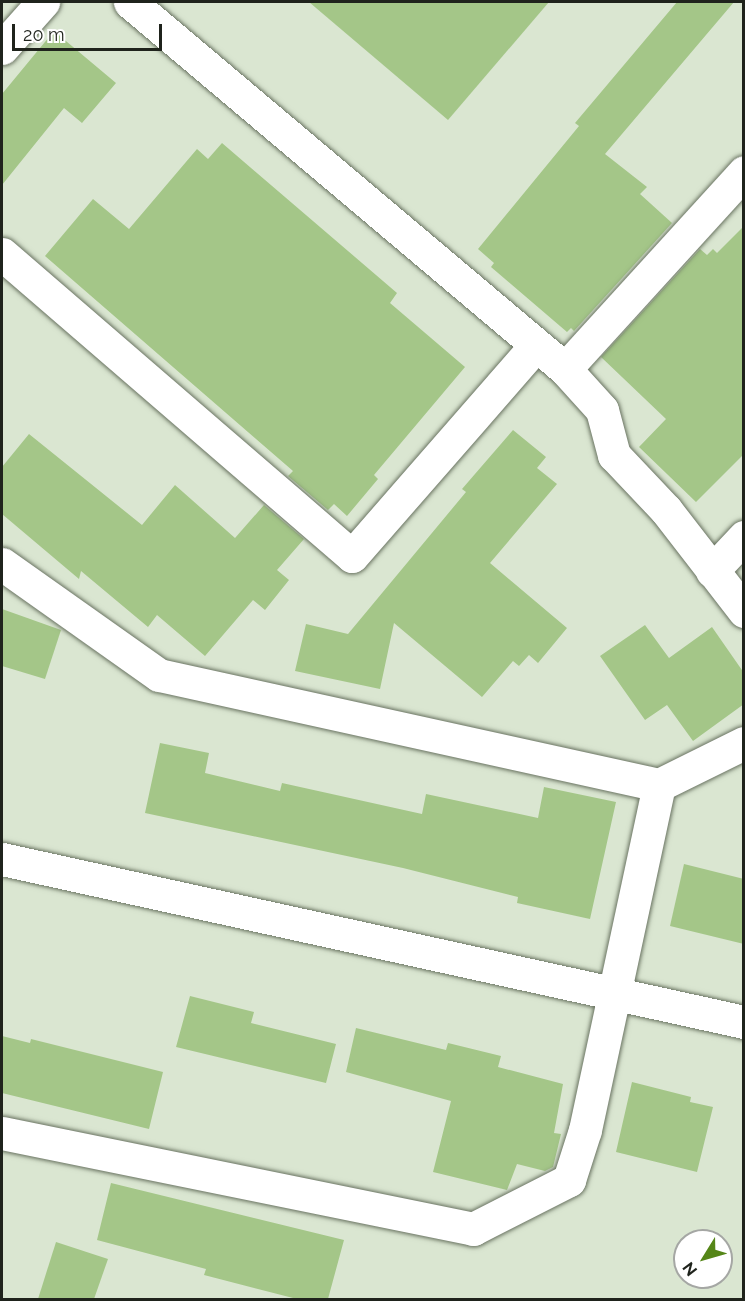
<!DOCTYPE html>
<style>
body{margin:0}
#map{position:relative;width:745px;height:1301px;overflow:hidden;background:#dae6d1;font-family:Raleway,sans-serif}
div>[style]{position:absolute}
.building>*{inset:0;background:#a4c688}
.roads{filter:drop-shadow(0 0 2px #697361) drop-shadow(0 0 2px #697361)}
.minor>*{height:33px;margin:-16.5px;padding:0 16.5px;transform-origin:16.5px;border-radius:16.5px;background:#fff}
.tertiary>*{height:33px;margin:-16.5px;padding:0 16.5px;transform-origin:16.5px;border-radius:16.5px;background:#fff}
span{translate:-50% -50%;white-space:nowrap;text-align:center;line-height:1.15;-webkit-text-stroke:5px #fff;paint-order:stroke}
.frame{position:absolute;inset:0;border:3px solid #1f231c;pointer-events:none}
.north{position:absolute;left:673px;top:1229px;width:60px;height:60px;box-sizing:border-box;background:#fff;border:2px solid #a5a7a4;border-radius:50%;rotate:233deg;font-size:16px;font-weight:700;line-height:24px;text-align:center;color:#1f231c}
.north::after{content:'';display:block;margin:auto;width:21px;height:27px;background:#558618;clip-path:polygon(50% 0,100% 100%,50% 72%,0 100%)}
.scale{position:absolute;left:12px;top:24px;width:150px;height:27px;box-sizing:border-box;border:3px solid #1f231c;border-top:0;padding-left:8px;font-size:18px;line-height:21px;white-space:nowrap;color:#1f231c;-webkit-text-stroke:4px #fff;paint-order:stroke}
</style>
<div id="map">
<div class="building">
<div style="clip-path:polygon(309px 2px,549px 2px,448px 120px)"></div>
<div style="clip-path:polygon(677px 2px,734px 2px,605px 154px,647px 187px,640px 194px,672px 223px,574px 331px,571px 328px,567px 332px,491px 267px,494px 263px,478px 249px,579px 126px,575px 123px)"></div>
<div style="clip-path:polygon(54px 31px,116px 83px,82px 123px,64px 108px,2px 185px,2px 94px)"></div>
<div style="clip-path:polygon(222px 143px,397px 293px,390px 303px,465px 367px,374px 475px,378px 479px,347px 516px,334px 504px,328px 510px,288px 476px,293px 471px,45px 256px,93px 199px,129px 229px,197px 149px,208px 159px)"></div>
<div style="clip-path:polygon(744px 226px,744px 454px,696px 502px,639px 447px,666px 419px,601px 357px,700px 249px,707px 255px,713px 249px,717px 253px)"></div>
<div style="clip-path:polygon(513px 430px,546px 457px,537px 468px,557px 484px,490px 563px,567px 628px,538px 663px,529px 655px,519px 666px,513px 661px,482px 697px,394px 623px,380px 689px,295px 671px,306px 624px,348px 634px,466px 492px,462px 489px)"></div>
<div style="clip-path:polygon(29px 434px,142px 525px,175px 485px,235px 538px,264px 505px,304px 539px,277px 570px,289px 580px,265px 610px,253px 600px,205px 656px,157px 615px,148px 627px,81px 571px,79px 579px,2px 514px,2px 467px)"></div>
<div style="clip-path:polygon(2px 609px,61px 630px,45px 679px,2px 666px)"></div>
<div style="clip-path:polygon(645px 625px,669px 658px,712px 627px,744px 673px,744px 704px,693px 741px,667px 705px,645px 720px,600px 656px)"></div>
<div style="clip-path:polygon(160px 743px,209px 753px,205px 773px,280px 791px,282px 783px,422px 814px,426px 794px,538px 818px,544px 787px,616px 802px,590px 919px,517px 903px,518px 897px,403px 868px,145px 813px)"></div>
<div style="clip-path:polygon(684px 864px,744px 879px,744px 944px,670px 926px)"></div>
<div style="clip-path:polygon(190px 996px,254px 1012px,251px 1023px,336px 1044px,326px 1083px,176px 1047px)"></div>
<div style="clip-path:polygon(356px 1028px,446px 1050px,448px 1043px,501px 1056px,498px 1067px,563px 1084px,554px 1133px,561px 1134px,553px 1167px,545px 1171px,517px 1164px,507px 1190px,433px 1172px,451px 1101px,346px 1072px)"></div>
<div style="clip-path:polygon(2px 1036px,30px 1043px,31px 1039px,163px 1072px,149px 1129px,2px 1093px)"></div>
<div style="clip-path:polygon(632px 1082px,691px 1097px,690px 1102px,713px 1107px,697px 1172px,616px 1152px)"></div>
<div style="clip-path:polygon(111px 1183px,344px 1240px,328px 1299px,297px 1299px,204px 1275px,206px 1269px,97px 1240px)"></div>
<div style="clip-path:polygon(56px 1242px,108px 1259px,94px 1299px,38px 1299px)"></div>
</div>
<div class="roads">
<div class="minor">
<div style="left:130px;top:2px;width:569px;rotate:40.15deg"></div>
<div style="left:565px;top:369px;width:55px;rotate:47.9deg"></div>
<div style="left:602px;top:410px;width:47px;rotate:75.1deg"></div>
<div style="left:614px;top:455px;width:76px;rotate:46.6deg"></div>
<div style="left:666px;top:510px;width:128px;rotate:52.3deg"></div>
<div style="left:2px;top:48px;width:62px;rotate:-48.3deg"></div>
<div style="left:2px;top:254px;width:462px;rotate:40.8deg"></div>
<div style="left:352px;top:556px;width:280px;rotate:-48.9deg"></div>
<div style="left:565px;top:369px;width:266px;rotate:-47.7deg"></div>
<div style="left:2px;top:564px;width:192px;rotate:35.3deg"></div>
<div style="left:159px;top:675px;width:512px;rotate:12.41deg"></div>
<div style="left:659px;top:785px;width:95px;rotate:-26.3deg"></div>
<div style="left:712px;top:571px;width:47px;rotate:-46.7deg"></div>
<div style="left:2px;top:1133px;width:481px;rotate:11.5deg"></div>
<div style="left:473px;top:1229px;width:108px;rotate:-27deg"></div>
<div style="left:569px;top:1180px;width:52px;rotate:-72.3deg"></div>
<div style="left:585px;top:1130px;width:353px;rotate:-77.9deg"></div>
</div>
<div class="tertiary">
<div style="left:2px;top:859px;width:760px;rotate:12.39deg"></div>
</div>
</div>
<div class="frame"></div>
<div class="north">N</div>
<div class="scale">20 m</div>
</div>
